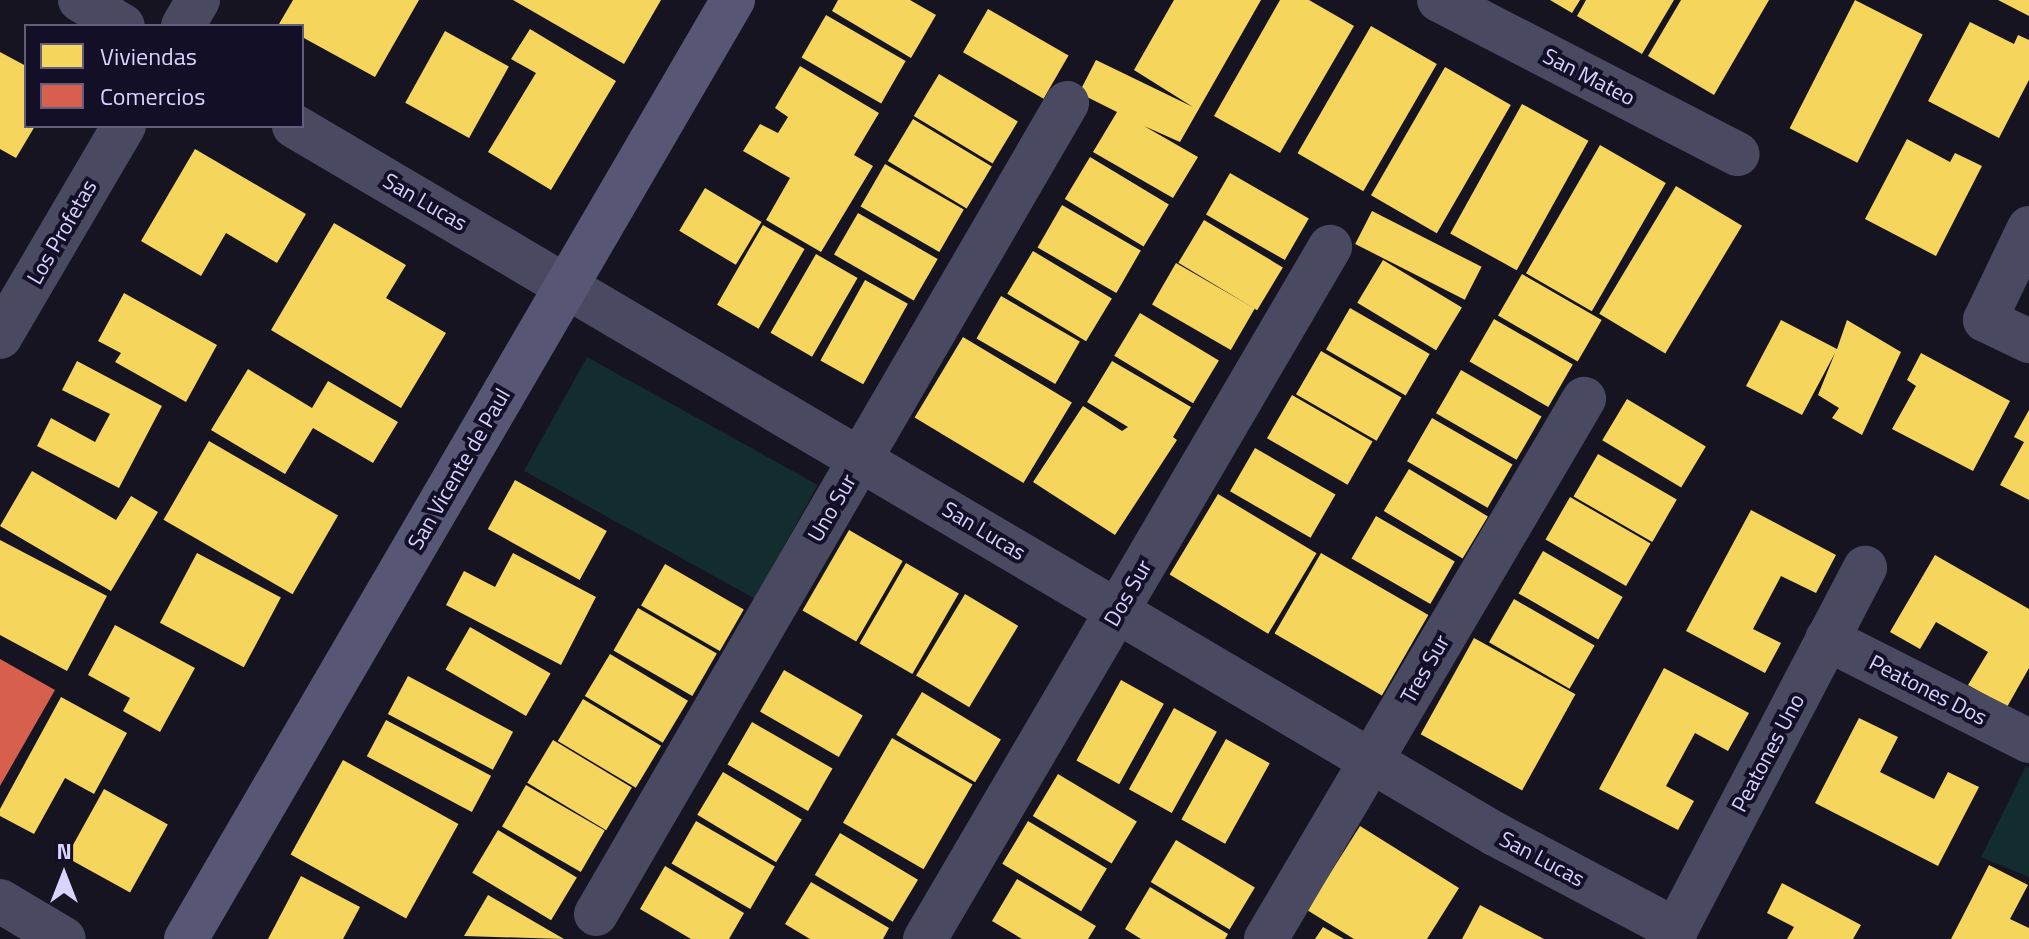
<!DOCTYPE html>
<style>
body{margin:0}
#map{position:relative;width:2029px;height:939px;overflow:hidden;background:#161421;font-family:"Titillium Web",sans-serif}
div>[style]{position:absolute}
.green>*{inset:0;background:#132c2d;transform-origin:0 0}
.homes>*{inset:0;background:#f6d55c;transform-origin:0 0}
.shops>*{inset:0;background:#d6604d}
.street>*{height:44px;margin:-22px;padding:0 22px;transform-origin:22px;border-radius:22px;background:#4a4962}
.secondary>*{height:44px;margin:-22px;padding:0 22px;transform-origin:22px;border-radius:22px;background:#575674}
span{translate:-50% -50%;white-space:nowrap;text-align:center;line-height:1.15;-webkit-text-stroke:8px #130f26;paint-order:stroke}
.street-label{font-size:22px;color:#d9d4ff}
.legend{position:absolute;left:24px;top:24px;width:280px;height:104px;box-sizing:border-box;background:#130f26;border:2px solid #625e7d;margin:0;padding:10px 14px;list-style:none;font-size:24px;color:#d9d4ff}
.legend li{display:flex;align-items:center;gap:16px;height:40px}
.legend b{width:40px;border:2px solid #625e7d}
.north{position:absolute;left:24px;top:835px;width:80px;height:80px;-webkit-text-stroke:6px #130f26;paint-order:stroke;rotate:0deg;font-size:22px;font-weight:700;line-height:32px;text-align:center;color:#d9d4ff}
.north::after{content:'';display:block;margin:auto;width:28px;height:36px;background:#d9d4ff;clip-path:polygon(50% 0,100% 100%,50% 72%,0 100%)}
</style>
<div id="map">
<div class="green">
<div style="left:587px;top:357px;width:264px;height:130px;rotate:29deg"></div>
<div style="clip-path:polygon(2026px 766px,2029px 768px,2029px 877px,1981px 857px)"></div>
</div>
<div class="homes">
<div style="clip-path:polygon(293px 0,419px 0,375px 77px,302px 37px,302px 26px,279px 24px)"></div>
<div style="clip-path:polygon(513px 0,661px 0,624px 64px)"></div>
<div style="clip-path:polygon(838px 0,910px 0,936px 15px,911px 58px,832px 11px)"></div>
<div style="clip-path:polygon(1174px 0,1261px 0,1180px 142px,1144px 126px,1198px 157px,1173px 198px,1093px 152px,1117px 112px,1079px 93px,1096px 60px,1193px 107px,1134px 70px)"></div>
<div style="clip-path:polygon(1280px 0,1309px 0,1354px 26px,1280px 153px,1214px 116px)"></div>
<div style="clip-path:polygon(1550px 0,1580px 0,1572px 13px)"></div>
<div style="clip-path:polygon(1586px 0,1674px 0,1642px 54px,1577px 16px)"></div>
<div style="clip-path:polygon(1681px 0,1769px 0,1714px 95px,1648px 56px)"></div>
<div style="left:1855px;top:0;width:76px;height:144px;rotate:27deg"></div>
<div style="clip-path:polygon(1998px 0,2029px 0,2029px 16px)"></div>
<div style="left:988px;top:9px;width:93px;height:50px;rotate:30deg"></div>
<div style="left:826px;top:15px;width:92px;height:49px;rotate:30deg"></div>
<div style="clip-path:polygon(1970px 22px,2014px 44px,2018px 35px,2029px 40px,2029px 80px,1999px 138px,1928px 101px)"></div>
<div style="left:1371px;top:26px;width:76px;height:147px;rotate:30deg"></div>
<div style="clip-path:polygon(530px 29px,616px 81px,551px 190px,488px 152px,536px 73px,511px 59px)"></div>
<div style="left:445px;top:31px;width:73px;height:82px;rotate:29deg"></div>
<div style="clip-path:polygon(0 52px,26px 66px,26px 126px,35px 126px,16px 158px,0 149px)"></div>
<div style="clip-path:polygon(800px 66px,879px 113px,854px 155px,873px 166px,821px 252px,766px 220px,790px 178px,743px 151px,760px 124px,778px 133px,788px 117px,775px 108px)"></div>
<div style="left:1445px;top:67px;width:76px;height:148px;rotate:30deg"></div>
<div style="left:939px;top:74px;width:92px;height:49px;rotate:31deg"></div>
<div style="left:1522px;top:104px;width:76px;height:148px;rotate:29deg"></div>
<div style="left:913px;top:119px;width:92px;height:49px;rotate:31deg"></div>
<div style="clip-path:polygon(1907px 139px,1950px 162px,1955px 153px,1982px 166px,1936px 256px,1865px 219px)"></div>
<div style="left:1600px;top:145px;width:76px;height:148px;rotate:30deg"></div>
<div style="clip-path:polygon(195px 149px,306px 214px,277px 263px,226px 233px,201px 276px,141px 241px)"></div>
<div style="left:1090px;top:157px;width:92px;height:49px;rotate:31deg"></div>
<div style="left:885px;top:164px;width:91px;height:49px;rotate:30deg"></div>
<div style="left:1230px;top:173px;width:91px;height:48px;rotate:30deg"></div>
<div style="left:1676px;top:186px;width:77px;height:149px;rotate:31deg"></div>
<div style="left:705px;top:188px;width:66px;height:50px;rotate:31deg"></div>
<div style="left:1062px;top:205px;width:91px;height:49px;rotate:30deg"></div>
<div style="left:1372px;top:211px;width:123px;height:37px;rotate:27deg"></div>
<div style="left:858px;top:213px;width:92px;height:48px;rotate:30deg"></div>
<div style="left:1204px;top:220px;width:92px;height:50px;rotate:31deg"></div>
<div style="clip-path:polygon(334px 223px,406px 265px,386px 298px,446px 333px,401px 408px,271px 330px)"></div>
<div style="left:763px;top:225px;width:48px;height:92px;rotate:30deg"></div>
<div style="left:1033px;top:251px;width:92px;height:50px;rotate:31deg"></div>
<div style="left:816px;top:254px;width:48px;height:91px;rotate:30deg"></div>
<div style="left:1383px;top:260px;width:92px;height:50px;rotate:31deg"></div>
<div style="left:1176px;top:263px;width:91px;height:48px;rotate:30deg"></div>
<div style="left:1522px;top:274px;width:92px;height:48px;rotate:30deg"></div>
<div style="left:865px;top:280px;width:49px;height:92px;rotate:29deg"></div>
<div style="clip-path:polygon(124px 293px,217px 345px,186px 402px,115px 362px,121px 353px,98px 341px)"></div>
<div style="left:1001px;top:296px;width:91px;height:49px;rotate:30deg"></div>
<div style="left:1350px;top:308px;width:92px;height:48px;rotate:30deg"></div>
<div style="left:1140px;top:313px;width:92px;height:50px;rotate:31deg"></div>
<div style="left:1494px;top:319px;width:91px;height:49px;rotate:30deg"></div>
<div style="clip-path:polygon(1781px 320px,1837px 349px,1847px 320px,1901px 352px,1862px 435px,1832px 418px,1839px 408px,1818px 395px,1835px 353px,1802px 415px,1746px 386px)"></div>
<div style="left:963px;top:337px;width:127px;height:94px;rotate:31deg"></div>
<div style="left:1321px;top:351px;width:93px;height:50px;rotate:30deg"></div>
<div style="clip-path:polygon(1921px 353px,2010px 401px,1973px 471px,1892px 429px,1916px 386px,1907px 380px)"></div>
<div style="clip-path:polygon(77px 361px,162px 406px,119px 488px,37px 446px,51px 418px,95px 442px,110px 414px,62px 390px)"></div>
<div style="clip-path:polygon(1112px 361px,1191px 407px,1173px 437px,1177px 440px,1115px 535px,1033px 482px,1083px 406px,1122px 431px,1128px 427px,1087px 402px)"></div>
<div style="clip-path:polygon(248px 369px,312px 408px,328px 381px,398px 422px,373px 463px,313px 428px,285px 474px,211px 430px)"></div>
<div style="left:1461px;top:370px;width:93px;height:50px;rotate:30deg"></div>
<div style="left:1292px;top:395px;width:93px;height:50px;rotate:30deg"></div>
<div style="left:1627px;top:399px;width:92px;height:48px;rotate:31deg"></div>
<div style="clip-path:polygon(2029px 410px,2029px 500px,2000px 485px,2024px 442px,2014px 437px)"></div>
<div style="left:1432px;top:418px;width:93px;height:50px;rotate:30deg"></div>
<div style="left:209px;top:441px;width:149px;height:91px;rotate:30deg"></div>
<div style="left:1255px;top:448px;width:93px;height:50px;rotate:30deg"></div>
<div style="left:1598px;top:454px;width:91px;height:49px;rotate:30deg"></div>
<div style="left:1409px;top:469px;width:92px;height:49px;rotate:31deg"></div>
<div style="clip-path:polygon(32px 471px,116px 520px,131px 496px,158px 512px,111px 591px,0 526px)"></div>
<div style="left:515px;top:480px;width:105px;height:56px;rotate:29deg"></div>
<div style="left:1218px;top:494px;width:115px;height:94px;rotate:31deg"></div>
<div style="left:1570px;top:497px;width:93px;height:49px;rotate:30deg"></div>
<div style="clip-path:polygon(1751px 510px,1836px 555px,1816px 593px,1781px 576px,1753px 629px,1781px 643px,1765px 673px,1686px 631px)"></div>
<div style="left:1376px;top:516px;width:91px;height:49px;rotate:30deg"></div>
<div style="left:849px;top:530px;width:62px;height:93px;rotate:30deg"></div>
<div style="clip-path:polygon(0 540px,107px 596px,67px 671px,0 635px)"></div>
<div style="left:1543px;top:551px;width:92px;height:49px;rotate:30deg"></div>
<div style="left:197px;top:553px;width:95px;height:79px;rotate:28deg"></div>
<div style="clip-path:polygon(513px 553px,596px 597px,561px 665px,446px 605px,464px 571px,495px 587px)"></div>
<div style="left:1321px;top:553px;width:124px;height:93px;rotate:30deg"></div>
<div style="clip-path:polygon(1935px 555px,2029px 609px,2029px 668px,2007px 707px,1968px 685px,1988px 652px,1936px 622px,1920px 649px,1890px 632px)"></div>
<div style="left:906px;top:563px;width:61px;height:93px;rotate:30deg"></div>
<div style="left:665px;top:564px;width:91px;height:48px;rotate:30deg"></div>
<div style="left:965px;top:594px;width:62px;height:95px;rotate:31deg"></div>
<div style="left:1514px;top:599px;width:93px;height:50px;rotate:30deg"></div>
<div style="left:638px;top:608px;width:91px;height:49px;rotate:30deg"></div>
<div style="clip-path:polygon(115px 625px,195px 668px,160px 732px,123px 711px,130px 698px,88px 675px)"></div>
<div style="left:470px;top:627px;width:93px;height:49px;rotate:30deg"></div>
<div style="left:1474px;top:638px;width:116px;height:110px;rotate:29deg"></div>
<div style="left:610px;top:654px;width:91px;height:49px;rotate:31deg"></div>
<div style="clip-path:polygon(1664px 668px,1749px 713px,1728px 751px,1695px 733px,1666px 786px,1694px 801px,1678px 830px,1599px 789px)"></div>
<div style="left:784px;top:670px;width:91px;height:48px;rotate:30deg"></div>
<div style="left:408px;top:676px;width:119px;height:43px;rotate:28deg"></div>
<div style="left:1121px;top:680px;width:49px;height:92px;rotate:29deg"></div>
<div style="left:922px;top:692px;width:92px;height:50px;rotate:31deg"></div>
<div style="clip-path:polygon(61px 697px,127px 733px,94px 794px,65px 778px,34px 834px,0 816px,0 809px)"></div>
<div style="left:583px;top:699px;width:91px;height:49px;rotate:31deg"></div>
<div style="left:1174px;top:708px;width:49px;height:93px;rotate:29deg"></div>
<div style="clip-path:polygon(1859px 718px,1898px 737px,1880px 772px,1934px 799px,1948px 772px,1979px 787px,1938px 866px,1815px 803px)"></div>
<div style="left:386px;top:720px;width:119px;height:41px;rotate:28deg"></div>
<div style="left:752px;top:722px;width:93px;height:49px;rotate:30deg"></div>
<div style="left:892px;top:738px;width:93px;height:98px;rotate:30deg"></div>
<div style="left:1226px;top:739px;width:50px;height:92px;rotate:29deg"></div>
<div style="left:553px;top:740px;width:92px;height:50px;rotate:31deg"></div>
<div style="left:343px;top:760px;width:132px;height:108px;rotate:29deg"></div>
<div style="left:723px;top:772px;width:92px;height:50px;rotate:31deg"></div>
<div style="left:1058px;top:774px;width:92px;height:49px;rotate:31deg"></div>
<div style="left:526px;top:785px;width:91px;height:48px;rotate:30deg"></div>
<div style="left:104px;top:789px;width:73px;height:78px;rotate:29deg"></div>
<div style="left:696px;top:821px;width:91px;height:49px;rotate:30deg"></div>
<div style="left:1028px;top:821px;width:92px;height:50px;rotate:31deg"></div>
<div style="clip-path:polygon(1360px 826px,1459px 888px,1427px 939px,1354px 939px,1307px 910px)"></div>
<div style="left:498px;top:830px;width:92px;height:50px;rotate:31deg"></div>
<div style="left:840px;top:833px;width:91px;height:49px;rotate:31deg"></div>
<div style="left:1176px;top:840px;width:92px;height:49px;rotate:31deg"></div>
<div style="clip-path:polygon(1989px 865px,2028px 885px,2010px 919px,2029px 928px,2029px 939px,1951px 939px)"></div>
<div style="clip-path:polygon(665px 866px,744px 913px,729px 939px,691px 939px,640px 909px)"></div>
<div style="clip-path:polygon(301px 876px,360px 907px,343px 939px,268px 939px)"></div>
<div style="clip-path:polygon(1017px 879px,1096px 926px,1088px 939px,1022px 939px,992px 921px)"></div>
<div style="clip-path:polygon(811px 882px,889px 928px,883px 939px,810px 939px,785px 924px)"></div>
<div style="clip-path:polygon(1782px 883px,1861px 925px,1853px 939px,1787px 939px,1794px 927px,1767px 913px)"></div>
<div style="clip-path:polygon(1150px 887px,1228px 934px,1225px 939px,1141px 939px,1125px 929px)"></div>
<div style="clip-path:polygon(488px 895px,564px 939px,464px 936px)"></div>
<div style="clip-path:polygon(1480px 905px,1544px 939px,1462px 939px)"></div>
<div style="clip-path:polygon(1323px 927px,1344px 939px,1315px 939px)"></div>
</div>
<div class="shops">
<div style="clip-path:polygon(0 659px,55px 690px,0 786px)"></div>
</div>
<div class="street">
<div style="left:80px;top:0;width:50px;rotate:31.2deg"></div>
<div style="left:1439px;top:0;width:336px;rotate:27.3deg"></div>
<div style="left:183px;top:26px;width:30px;rotate:-60deg"></div>
<div style="left:294px;top:126px;width:1394px;rotate:30.52deg"></div>
<div style="left:1495px;top:834px;width:205px;rotate:27.9deg"></div>
<div style="left:2029px;top:228px;width:102px;rotate:115.6deg"></div>
<div style="left:1985px;top:320px;width:49px;rotate:25.5deg"></div>
<div style="left:0;top:337px;width:245px;rotate:-59.6deg"></div>
<div style="left:1827px;top:639px;width:226px;rotate:26.8deg"></div>
<div style="left:0;top:901px;width:74px;rotate:30.7deg"></div>
<div style="left:596px;top:914px;width:938px;rotate:-59.85deg"></div>
<div style="left:925px;top:939px;width:802px;rotate:-59.66deg"></div>
<div style="left:1266px;top:939px;width:627px;rotate:-59.51deg"></div>
<div style="left:1671px;top:939px;width:419px;rotate:-62.4deg"></div>
</div>
<div class="secondary">
<div style="left:186px;top:939px;width:1087px;rotate:-59.78deg"></div>
</div>
<div class="street-label">
<span style="left:1589px;top:77px;rotate:27deg">San Mateo</span>
<span style="left:425px;top:202px;rotate:30deg">San Lucas</span>
<span style="left:62px;top:232px;rotate:-60deg">Los Profetas</span>
<span style="left:459px;top:469px;rotate:-60deg">San Vicente de Paul</span>
<span style="left:832px;top:508px;rotate:-60deg">Uno Sur</span>
<span style="left:984px;top:531px;rotate:31deg">San Lucas</span>
<span style="left:1128px;top:593px;rotate:-60deg">Dos Sur</span>
<span style="left:1425px;top:669px;rotate:-60deg">Tres Sur</span>
<span style="left:1928px;top:690px;rotate:27deg">Peatones Dos</span>
<span style="left:1768px;top:753px;rotate:-62deg">Peatones Uno</span>
<span style="left:1542px;top:859px;rotate:28deg">San Lucas</span>
</div>
<ul class="legend">
<li><b style="height:22px;background:#f6d55c"></b>Viviendas</li>
<li><b style="height:22px;background:#d6604d"></b>Comercios</li>
</ul>
<div class="north">N</div>
</div>
